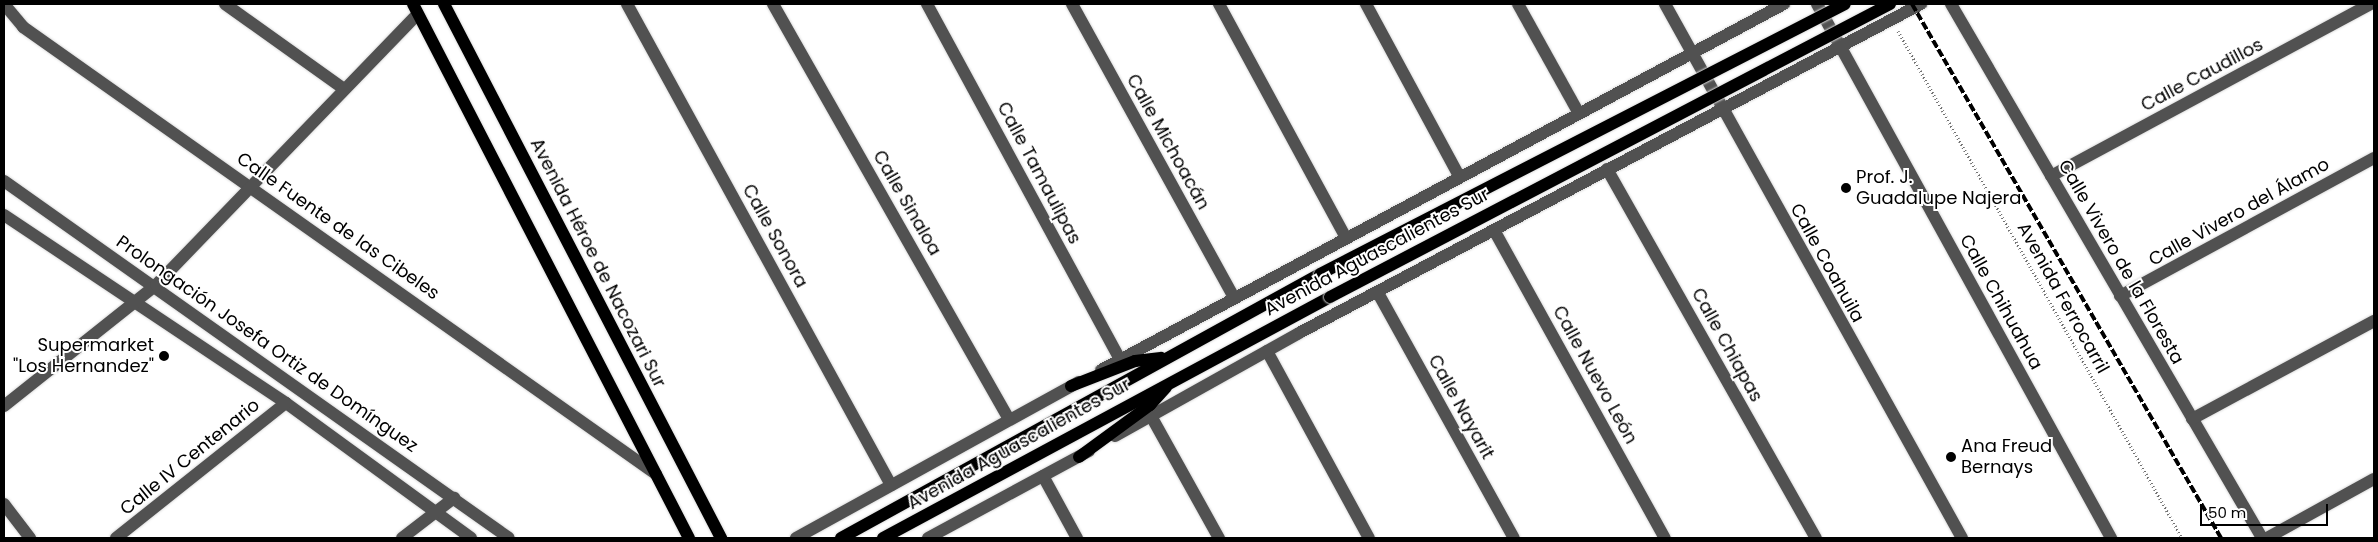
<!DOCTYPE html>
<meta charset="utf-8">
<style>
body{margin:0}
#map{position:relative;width:2378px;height:542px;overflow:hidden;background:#fff;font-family:Poppins,sans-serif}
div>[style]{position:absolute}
.path>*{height:3px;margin-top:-1.5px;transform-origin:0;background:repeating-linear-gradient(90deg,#737373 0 1px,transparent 0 3.5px)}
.roads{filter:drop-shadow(0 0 1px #dbdbdb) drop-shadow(0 0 1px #dbdbdb)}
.minor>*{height:12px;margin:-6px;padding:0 6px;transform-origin:6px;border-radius:6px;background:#515151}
.major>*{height:12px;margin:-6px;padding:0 6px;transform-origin:6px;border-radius:6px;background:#000}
.rail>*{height:4px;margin-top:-2px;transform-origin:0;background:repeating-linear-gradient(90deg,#000 0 8px,transparent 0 10.5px)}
.bridges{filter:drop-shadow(0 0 1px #dbdbdb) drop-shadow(0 0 1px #dbdbdb)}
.major-bridge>*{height:12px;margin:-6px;padding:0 6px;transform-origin:6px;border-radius:6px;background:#000}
.dots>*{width:14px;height:14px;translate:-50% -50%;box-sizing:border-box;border:2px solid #fff;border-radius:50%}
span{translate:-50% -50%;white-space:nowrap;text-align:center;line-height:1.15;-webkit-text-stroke:4px #fff;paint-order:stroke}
.street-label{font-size:18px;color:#000}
.poi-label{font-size:18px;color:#000}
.left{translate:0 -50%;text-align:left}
.right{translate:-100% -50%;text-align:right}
.frame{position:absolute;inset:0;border:5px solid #000;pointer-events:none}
.scale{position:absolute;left:2200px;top:504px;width:128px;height:22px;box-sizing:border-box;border:2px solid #000;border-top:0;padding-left:6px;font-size:15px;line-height:18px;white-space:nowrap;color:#000;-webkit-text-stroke:4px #fff;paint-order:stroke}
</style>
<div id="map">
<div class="path">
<div style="left:1898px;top:31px;width:581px;rotate:60.74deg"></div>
</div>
<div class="roads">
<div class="minor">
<div style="left:4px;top:4px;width:30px;rotate:50deg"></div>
<div style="left:23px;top:27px;width:775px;rotate:35.23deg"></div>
<div style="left:225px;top:4px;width:146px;rotate:35.5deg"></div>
<div style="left:627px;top:4px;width:549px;rotate:61.24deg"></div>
<div style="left:773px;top:4px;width:478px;rotate:60.4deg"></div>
<div style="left:927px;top:4px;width:405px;rotate:61.5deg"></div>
<div style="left:1072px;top:4px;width:335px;rotate:61.1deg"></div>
<div style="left:1219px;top:4px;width:264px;rotate:61.5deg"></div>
<div style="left:1366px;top:4px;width:196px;rotate:61.6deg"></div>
<div style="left:1518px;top:4px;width:124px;rotate:60.9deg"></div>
<div style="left:1665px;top:4px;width:611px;rotate:60.92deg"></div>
<div style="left:1817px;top:4px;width:610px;rotate:61.16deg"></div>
<div style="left:1951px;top:4px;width:618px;rotate:59.78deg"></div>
<div style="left:1607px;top:169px;width:424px;rotate:60.5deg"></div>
<div style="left:2051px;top:176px;width:362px;rotate:-28.3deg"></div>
<div style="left:4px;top:181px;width:618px;rotate:35.26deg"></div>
<div style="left:4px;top:215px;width:339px;rotate:33.7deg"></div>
<div style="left:286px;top:403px;width:229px;rotate:36.1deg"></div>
<div style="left:1494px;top:230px;width:352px;rotate:61deg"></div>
<div style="left:1378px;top:293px;width:280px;rotate:61deg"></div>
<div style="left:2120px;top:296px;width:289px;rotate:-28.5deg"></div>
<div style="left:1267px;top:351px;width:213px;rotate:61.4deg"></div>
<div style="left:1101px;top:370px;width:775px;rotate:-28.19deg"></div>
<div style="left:4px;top:406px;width:194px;rotate:-38.5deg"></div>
<div style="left:156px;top:285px;width:376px;rotate:-46deg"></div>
<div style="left:1151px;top:416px;width:140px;rotate:60.9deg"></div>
<div style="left:2192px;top:419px;width:207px;rotate:-28.3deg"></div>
<div style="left:1115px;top:436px;width:211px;rotate:-29.2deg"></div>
<div style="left:1299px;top:333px;width:704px;rotate:-27.88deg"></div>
<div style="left:1043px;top:476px;width:71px;rotate:61.3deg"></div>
<div style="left:4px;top:504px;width:43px;rotate:52.6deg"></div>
<div style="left:116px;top:538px;width:217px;rotate:-38.5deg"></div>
<div style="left:402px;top:538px;width:66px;rotate:-37.6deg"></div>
<div style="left:796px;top:538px;width:323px;rotate:-28.9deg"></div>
<div style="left:928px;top:538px;width:183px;rotate:-28.4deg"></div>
<div style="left:2267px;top:538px;width:122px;rotate:-28.9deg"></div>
</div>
<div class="major">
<div style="left:413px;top:4px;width:601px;rotate:62.67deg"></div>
<div style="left:444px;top:4px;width:602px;rotate:62.58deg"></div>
<div style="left:1071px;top:386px;width:69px;rotate:-21.3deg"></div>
<div style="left:1135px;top:361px;width:26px;rotate:-7deg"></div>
<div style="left:1079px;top:457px;width:88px;rotate:-36.2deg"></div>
<div style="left:1150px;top:405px;width:24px;rotate:-48deg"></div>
<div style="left:841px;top:538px;width:547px;rotate:-28.86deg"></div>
<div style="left:883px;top:538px;width:508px;rotate:-28.33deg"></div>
</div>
</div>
<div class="rail">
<div style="left:1912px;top:4px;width:617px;rotate:59.94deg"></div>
</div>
<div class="bridges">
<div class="major-bridge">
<div style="left:1320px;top:274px;width:590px;rotate:-27.22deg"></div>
<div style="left:1330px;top:297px;width:632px;rotate:-27.62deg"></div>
</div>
</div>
<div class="dots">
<div style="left:1846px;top:188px;background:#000"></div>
<div style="left:164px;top:356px;background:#000"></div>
<div style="left:1951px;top:457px;background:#000"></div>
</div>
<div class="street-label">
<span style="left:2202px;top:75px;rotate:-28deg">Calle Caudillos</span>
<span style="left:1168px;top:142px;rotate:61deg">Calle Michoacán</span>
<span style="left:1039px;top:173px;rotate:62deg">Calle Tamaulipas</span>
<span style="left:907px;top:203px;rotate:60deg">Calle Sinaloa</span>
<span style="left:2239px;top:212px;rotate:-29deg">Calle Vivero del Álamo</span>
<span style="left:338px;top:226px;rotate:35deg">Calle Fuente de las Cibeles</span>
<span style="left:775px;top:236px;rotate:61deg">Calle Sonora</span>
<span style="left:1377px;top:252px;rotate:-28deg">Avenida Aguascalientes Sur</span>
<span style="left:2121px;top:262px;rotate:60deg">Calle Vivero de la Floresta</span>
<span style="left:598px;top:263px;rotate:63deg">Avenida Héroe de Nacozari Sur</span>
<span style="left:1827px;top:263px;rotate:61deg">Calle Coahuila</span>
<span style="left:2063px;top:298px;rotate:61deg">Avenida Ferrocarril</span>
<span style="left:2001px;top:302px;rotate:61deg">Calle Chihuahua</span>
<span style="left:267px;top:344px;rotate:35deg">Prolongación Josefa Ortiz de Domínguez</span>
<span style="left:1727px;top:345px;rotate:61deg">Calle Chiapas</span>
<span style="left:1595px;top:375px;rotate:61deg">Calle Nuevo León</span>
<span style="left:1461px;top:407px;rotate:61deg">Calle Nayarit</span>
<span style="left:1019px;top:444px;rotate:-29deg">Avenida Aguascalientes Sur</span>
<span style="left:190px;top:457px;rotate:-39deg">Calle IV Centenario</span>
</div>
<div class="poi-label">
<span class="left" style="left:1856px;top:188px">Prof. J.<br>Guadalupe Najera</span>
<span class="right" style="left:154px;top:356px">Supermarket<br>"Los Hernandez"</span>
<span class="left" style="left:1961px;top:457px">Ana Freud<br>Bernays</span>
</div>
<div class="frame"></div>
<div class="scale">50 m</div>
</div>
